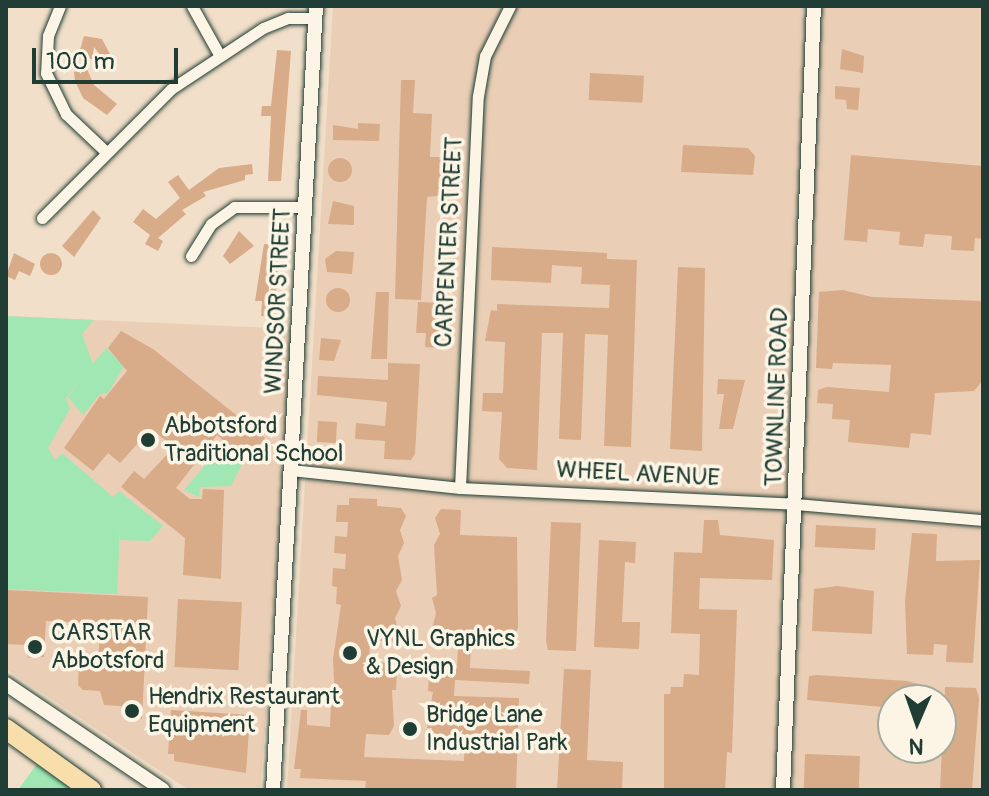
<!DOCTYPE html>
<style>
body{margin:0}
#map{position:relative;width:989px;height:796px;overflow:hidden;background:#f1dfc9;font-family:Pangolin,sans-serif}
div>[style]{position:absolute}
.built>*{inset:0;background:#eacfb6}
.green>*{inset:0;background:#a0e7b4}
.building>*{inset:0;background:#d8ab89;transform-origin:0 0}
.round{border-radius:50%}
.roads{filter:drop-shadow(0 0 2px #1f3d34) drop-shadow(0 0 2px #1f3d34)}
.minor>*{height:11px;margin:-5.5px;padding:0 5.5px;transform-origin:5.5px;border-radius:5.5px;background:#fcf5e5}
.tertiary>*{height:14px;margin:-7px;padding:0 7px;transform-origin:7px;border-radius:7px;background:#fcf5e5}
.motorway>*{height:20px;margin:-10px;padding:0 10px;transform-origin:10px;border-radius:10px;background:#f8deab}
.dots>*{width:22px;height:22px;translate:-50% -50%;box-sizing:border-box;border:4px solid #fcf5e5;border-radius:50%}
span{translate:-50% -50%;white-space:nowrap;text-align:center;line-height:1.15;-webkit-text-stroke:7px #fcf5e5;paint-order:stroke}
.street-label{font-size:24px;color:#1f3d34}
.poi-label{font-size:24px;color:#1f3d34}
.left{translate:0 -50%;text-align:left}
.frame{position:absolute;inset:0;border:8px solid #1f3d34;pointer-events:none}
.north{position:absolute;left:877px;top:684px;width:80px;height:80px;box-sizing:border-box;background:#fcf5e5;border:2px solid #a4ab9e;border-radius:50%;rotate:182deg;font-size:22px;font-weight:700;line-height:32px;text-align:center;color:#1f3d34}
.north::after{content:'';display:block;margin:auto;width:28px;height:36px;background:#1f3d34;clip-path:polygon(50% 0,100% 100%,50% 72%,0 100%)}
.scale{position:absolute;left:32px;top:48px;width:146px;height:36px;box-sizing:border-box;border:4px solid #1f3d34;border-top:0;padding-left:10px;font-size:24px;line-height:28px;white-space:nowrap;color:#1f3d34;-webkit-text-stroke:6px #fcf5e5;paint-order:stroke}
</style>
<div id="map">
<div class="built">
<div style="clip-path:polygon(evenodd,333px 6px,983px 6px,983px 790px,287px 790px,333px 6px,893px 700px,941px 700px,941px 748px,893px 748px,893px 700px)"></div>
<div style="clip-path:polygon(6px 316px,296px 329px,260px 790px,189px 790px,6px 669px)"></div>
</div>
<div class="green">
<div style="clip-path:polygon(6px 316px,94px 320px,82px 334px,93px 364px,106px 348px,124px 366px,108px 393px,100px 394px,83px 415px,68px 397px,81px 379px,66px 398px,70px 409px,48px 448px,55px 460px,62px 453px,113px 497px,119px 491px,163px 526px,150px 541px,120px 540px,120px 527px,117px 594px,6px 589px)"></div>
<div style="clip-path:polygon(231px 453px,243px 462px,231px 486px,200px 487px,199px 497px,184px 490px,213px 456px)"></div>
<div style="clip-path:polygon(37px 764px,74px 790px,18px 790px)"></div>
</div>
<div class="building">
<div style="clip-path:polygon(84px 36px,102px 39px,111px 56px,105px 61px,94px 47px,92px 59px,78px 57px)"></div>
<div style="clip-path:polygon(842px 49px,864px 56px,863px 73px,840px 69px)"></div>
<div style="clip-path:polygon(277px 50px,291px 51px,281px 181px,268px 181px,271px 116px,261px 116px,262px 106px,271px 106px)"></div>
<div style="clip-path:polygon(86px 67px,94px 85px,117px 104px,107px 115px,83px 98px,75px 81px,74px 72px)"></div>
<div style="left:590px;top:73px;width:54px;height:27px;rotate:3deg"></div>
<div style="clip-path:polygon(401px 80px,415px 80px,413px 113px,432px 114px,430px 157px,448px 157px,445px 195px,427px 197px,421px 300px,395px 299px)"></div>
<div style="clip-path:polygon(835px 86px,860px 88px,858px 110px,847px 109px,846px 100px,835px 99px)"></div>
<div style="clip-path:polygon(358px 123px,380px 124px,379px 141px,333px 140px,333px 125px,358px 129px)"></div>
<div style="clip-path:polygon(683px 145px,748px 148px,755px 156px,753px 175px,681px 172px)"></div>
<div style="clip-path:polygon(851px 155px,983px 166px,983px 239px,975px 238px,974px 251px,951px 250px,952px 236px,925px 234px,923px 247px,899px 245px,900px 232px,868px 229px,867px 242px,844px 240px)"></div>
<div class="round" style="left:328px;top:158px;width:24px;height:24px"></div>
<div style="clip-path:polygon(252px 164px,253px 174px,245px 175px,245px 180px,203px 192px,206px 196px,182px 210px,186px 214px,158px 238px,163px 241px,158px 251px,145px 244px,150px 235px,133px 222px,143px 209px,156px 219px,180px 198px,168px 182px,178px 175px,189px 190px,219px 168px)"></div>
<div style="clip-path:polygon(333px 201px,354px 206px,354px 225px,328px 224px)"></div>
<div style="clip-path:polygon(93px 210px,101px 218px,74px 257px,62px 246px)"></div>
<div style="clip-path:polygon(239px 231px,254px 246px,230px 264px,223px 256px)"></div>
<div style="clip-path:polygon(264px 244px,280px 245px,274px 317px,261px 316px,262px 301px,255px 301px)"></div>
<div style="clip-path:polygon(492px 247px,607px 253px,607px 259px,637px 260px,631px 447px,604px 446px,608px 335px,585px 334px,581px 440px,559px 439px,563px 333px,542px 333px,537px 470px,507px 468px,499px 459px,502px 412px,482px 411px,483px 393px,503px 393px,505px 342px,485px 341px,491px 310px,497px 311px,497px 304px,609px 308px,610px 285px,581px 284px,582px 267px,562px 266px,552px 265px,551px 283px,491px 280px)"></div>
<div style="clip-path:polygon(336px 251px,354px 252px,352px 274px,327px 272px,325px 259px)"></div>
<div style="clip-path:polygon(14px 253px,35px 264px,30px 276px,19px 271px,15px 280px,6px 276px)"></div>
<div class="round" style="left:40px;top:253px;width:22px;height:22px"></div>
<div style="clip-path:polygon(678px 267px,705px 268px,702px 451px,670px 449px)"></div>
<div class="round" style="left:326px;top:288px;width:24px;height:24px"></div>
<div style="clip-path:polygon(843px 290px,872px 297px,983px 301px,983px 380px,974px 391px,935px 393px,931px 435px,911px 433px,909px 448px,848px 442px,850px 420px,832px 419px,833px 404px,817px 403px,818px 390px,827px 387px,889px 392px,891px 365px,833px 363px,832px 369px,816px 368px,819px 292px)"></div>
<div style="clip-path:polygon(376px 292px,389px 292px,387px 359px,371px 359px)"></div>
<div style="clip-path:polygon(418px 302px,442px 303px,441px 348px,425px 347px,426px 333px,416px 333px)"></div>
<div style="clip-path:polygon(121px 331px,153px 349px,265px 438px,248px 460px,217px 435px,176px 488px,190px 499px,202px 499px,203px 489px,224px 490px,221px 579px,183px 575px,185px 538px,121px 487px,134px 471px,144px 479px,174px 447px,151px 429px,120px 463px,108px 453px,93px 471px,64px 448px,100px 396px,104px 399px,127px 371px,108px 348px)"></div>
<div style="clip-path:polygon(321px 338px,341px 340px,334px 361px,319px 360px)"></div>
<div style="clip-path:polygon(388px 363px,420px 364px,415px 454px,411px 460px,384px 459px,385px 441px,355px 439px,356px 423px,385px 426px,387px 402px,317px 395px,318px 376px,388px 380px)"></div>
<div style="clip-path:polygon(718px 379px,745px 380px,733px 429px,719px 429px,724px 394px,717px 394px)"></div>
<div style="left:318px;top:421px;width:19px;height:21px;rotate:3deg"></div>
<div style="clip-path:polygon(349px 498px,377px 499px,377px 506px,401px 508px,406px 516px,400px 530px,404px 543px,398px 556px,402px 580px,396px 591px,401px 606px,395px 618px,399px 634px,393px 642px,370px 640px,369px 662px,393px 663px,392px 672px,397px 672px,396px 690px,392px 690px,394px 726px,389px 735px,366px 734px,364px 757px,464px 761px,465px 739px,431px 737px,432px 728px,427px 728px,433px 692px,428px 691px,429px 674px,434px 674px,434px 667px,457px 668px,458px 645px,435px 643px,430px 636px,436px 613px,432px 598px,437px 595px,434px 545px,440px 534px,435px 518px,441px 509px,461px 510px,460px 535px,517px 537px,518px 628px,513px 637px,498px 637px,498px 644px,471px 642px,470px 668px,530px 671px,529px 684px,455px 680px,454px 696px,519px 698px,516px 790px,365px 790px,366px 781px,300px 778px,301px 769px,294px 769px,301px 710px,307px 710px,307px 725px,330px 727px,331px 702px,335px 702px,333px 659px,341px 605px,336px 604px,337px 587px,332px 586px,333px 568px,345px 569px,346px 554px,334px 553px,335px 536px,347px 537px,348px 522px,336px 522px,337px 505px,349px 505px)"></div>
<div style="clip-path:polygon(704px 520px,718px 520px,720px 535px,774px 540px,772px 580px,700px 578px,699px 609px,737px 610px,732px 753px,727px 752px,725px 790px,664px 790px,664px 694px,670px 694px,671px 687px,683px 687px,684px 674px,699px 675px,700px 634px,671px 633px,674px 552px,702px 553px)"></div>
<div style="clip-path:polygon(551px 522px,581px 523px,576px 651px,548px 650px,546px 641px)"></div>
<div style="left:816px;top:525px;width:60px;height:22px;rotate:3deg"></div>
<div style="clip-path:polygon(912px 533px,937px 534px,936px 561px,980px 560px,973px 663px,946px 662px,947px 645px,934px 644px,933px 655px,907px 654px,905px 601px)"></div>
<div style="clip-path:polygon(599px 540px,636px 542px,635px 563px,625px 562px,622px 622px,640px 622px,639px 649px,594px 647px)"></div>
<div style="clip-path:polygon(837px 586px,874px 591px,872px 634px,812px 631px,814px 589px)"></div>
<div style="clip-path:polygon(6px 590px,148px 597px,142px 719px,126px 719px,121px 706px,104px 705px,100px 691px,83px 690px,78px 685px,79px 663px,98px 664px,100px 624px,46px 621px,44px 657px,28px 658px,26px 645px,6px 644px)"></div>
<div style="left:178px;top:599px;width:64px;height:68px;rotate:3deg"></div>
<div style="clip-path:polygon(564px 669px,591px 670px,587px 760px,623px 762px,622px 790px,557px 790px)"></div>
<div style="clip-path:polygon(817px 675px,907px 681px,930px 687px,929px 700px,893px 700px,893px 708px,807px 700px,809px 676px)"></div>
<div style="clip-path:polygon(945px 687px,976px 688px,979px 698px,972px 790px,940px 790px)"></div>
<div style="clip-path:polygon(171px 710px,250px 715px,246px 773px,174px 761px,174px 754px,168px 754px)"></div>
<div style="left:805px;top:754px;width:55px;height:36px;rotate:2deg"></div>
</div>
<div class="roads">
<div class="minor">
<div style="left:60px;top:6px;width:32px;rotate:112deg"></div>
<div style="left:48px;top:36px;width:37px;rotate:93deg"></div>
<div style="left:46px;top:73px;width:46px;rotate:64deg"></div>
<div style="left:66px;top:114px;width:52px;rotate:43.5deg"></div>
<div style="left:192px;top:6px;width:57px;rotate:60.8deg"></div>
<div style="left:42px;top:218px;width:182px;rotate:-45deg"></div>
<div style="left:171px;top:89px;width:110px;rotate:-33.5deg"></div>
<div style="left:263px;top:28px;width:27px;rotate:-22deg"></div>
<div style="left:288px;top:18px;width:28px"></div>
<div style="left:191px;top:256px;width:38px;rotate:-58deg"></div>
<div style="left:211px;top:224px;width:29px;rotate:-36deg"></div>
<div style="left:234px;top:207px;width:71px"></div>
<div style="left:291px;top:470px;width:170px;rotate:6.1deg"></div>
<div style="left:460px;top:488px;width:335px;rotate:2.7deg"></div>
<div style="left:795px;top:504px;width:189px;rotate:4.9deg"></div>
<div style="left:460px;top:488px;width:392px;rotate:-87.4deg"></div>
<div style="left:478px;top:96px;width:41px;rotate:-80.1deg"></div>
<div style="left:485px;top:56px;width:56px;rotate:-63.4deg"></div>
</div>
<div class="tertiary">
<div style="left:6px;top:684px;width:189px;rotate:34deg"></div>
<div style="left:273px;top:790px;width:785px;rotate:-86.86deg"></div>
<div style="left:783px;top:790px;width:785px;rotate:-87.74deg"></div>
</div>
<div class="motorway">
<div style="left:6px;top:729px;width:105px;rotate:35.7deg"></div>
</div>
</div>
<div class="dots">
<div style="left:148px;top:440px;background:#1f3d34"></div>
<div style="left:35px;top:647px;background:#1f3d34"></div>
<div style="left:350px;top:653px;background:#1f3d34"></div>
<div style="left:132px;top:711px;background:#1f3d34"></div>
<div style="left:410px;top:729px;background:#1f3d34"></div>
</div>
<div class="street-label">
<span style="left:449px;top:242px;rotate:-87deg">CARPENTER STREET</span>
<span style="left:278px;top:301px;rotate:-87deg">WINDSOR STREET</span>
<span style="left:777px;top:397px;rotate:-88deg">TOWNLINE ROAD</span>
<span style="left:638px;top:474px;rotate:3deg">WHEEL AVENUE</span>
</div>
<div class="poi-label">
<span class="left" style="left:164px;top:440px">Abbotsford<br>Traditional School</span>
<span class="left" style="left:51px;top:647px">CARSTAR<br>Abbotsford</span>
<span class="left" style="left:366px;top:653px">VYNL Graphics<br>&amp; Design</span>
<span class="left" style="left:148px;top:711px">Hendrix Restaurant<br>Equipment</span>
<span class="left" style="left:426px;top:729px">Bridge Lane<br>Industrial Park</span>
</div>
<div class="frame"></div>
<div class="north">N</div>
<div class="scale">100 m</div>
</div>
